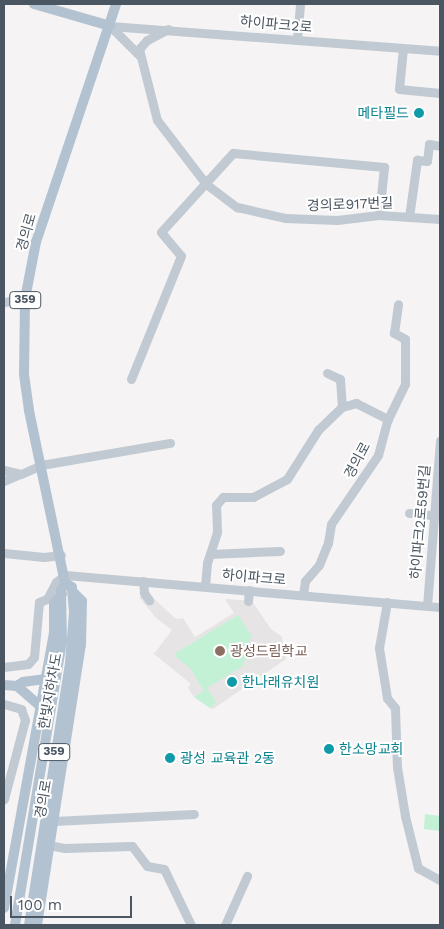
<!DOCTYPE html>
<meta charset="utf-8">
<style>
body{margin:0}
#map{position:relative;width:444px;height:929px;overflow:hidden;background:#f5f3f3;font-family:"Work Sans","Noto Sans KR",sans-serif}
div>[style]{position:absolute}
.education>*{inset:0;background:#e6e4e5}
.green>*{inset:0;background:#c3f1d5}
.minor>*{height:9px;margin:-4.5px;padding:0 4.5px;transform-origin:4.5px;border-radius:4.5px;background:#c1cad2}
.major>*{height:10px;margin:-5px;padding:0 5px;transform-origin:5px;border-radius:5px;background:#b3c2d1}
.dots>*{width:14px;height:14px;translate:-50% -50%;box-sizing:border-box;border:2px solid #fff;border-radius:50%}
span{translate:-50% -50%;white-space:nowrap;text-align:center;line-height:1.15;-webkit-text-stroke:4px #fff;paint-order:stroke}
.shield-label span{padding:1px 4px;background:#fff;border:1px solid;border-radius:4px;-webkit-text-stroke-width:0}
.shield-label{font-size:12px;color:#4a5661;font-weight:700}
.street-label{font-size:14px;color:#4a5661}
.culture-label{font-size:14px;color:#0d838f}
.right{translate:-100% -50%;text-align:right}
.left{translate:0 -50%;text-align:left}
.education-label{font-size:14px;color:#785e54}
.frame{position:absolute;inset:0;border:5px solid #4a5661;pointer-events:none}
.scale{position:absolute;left:10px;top:896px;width:122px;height:22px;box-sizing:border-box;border:2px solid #4a5661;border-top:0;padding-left:6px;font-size:15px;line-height:18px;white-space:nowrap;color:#4a5661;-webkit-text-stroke:4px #fff;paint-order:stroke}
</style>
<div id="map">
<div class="education">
<div style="clip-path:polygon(139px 597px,153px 598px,176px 619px,183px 618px,195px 637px,234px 613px,225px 599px,252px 601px,271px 629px,282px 637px,286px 659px,213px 709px,210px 708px,194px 697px,188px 688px,191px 684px,154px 654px,172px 630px,156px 618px)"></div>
</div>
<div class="green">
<div style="clip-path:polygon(238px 615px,250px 634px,252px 633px,243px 666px,207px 688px,216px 702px,210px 708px,194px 697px,204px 691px,190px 668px,175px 656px,176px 653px)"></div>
<div style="clip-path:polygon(425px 814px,440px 816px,440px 831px,424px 829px)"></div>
</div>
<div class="minor">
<div style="left:110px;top:26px;width:331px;rotate:4.3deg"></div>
<div style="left:110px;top:26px;width:41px;rotate:45deg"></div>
<div style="left:168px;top:29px;width:24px;rotate:152deg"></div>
<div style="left:147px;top:40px;width:12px;rotate:132deg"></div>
<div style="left:139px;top:49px;width:73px;rotate:75.8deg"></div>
<div style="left:157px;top:120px;width:81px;rotate:52.6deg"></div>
<div style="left:206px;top:184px;width:39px;rotate:37deg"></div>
<div style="left:237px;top:207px;width:49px;rotate:12.9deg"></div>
<div style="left:285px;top:218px;width:52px;rotate:2.2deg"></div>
<div style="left:337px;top:220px;width:42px;rotate:-6.8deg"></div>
<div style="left:379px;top:215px;width:61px;rotate:3.8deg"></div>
<div style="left:297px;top:39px;width:35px;rotate:-85deg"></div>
<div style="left:403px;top:48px;width:41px;rotate:95.6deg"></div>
<div style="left:399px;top:89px;width:41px;rotate:5.6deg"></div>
<div style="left:409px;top:217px;width:58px;rotate:-82deg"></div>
<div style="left:417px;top:160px;width:10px;rotate:6deg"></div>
<div style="left:427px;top:161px;width:17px;rotate:-83deg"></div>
<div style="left:429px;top:144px;width:11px;rotate:10deg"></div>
<div style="left:4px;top:302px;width:21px;rotate:-8deg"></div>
<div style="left:327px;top:373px;width:14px;rotate:25deg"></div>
<div style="left:340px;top:379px;width:28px;rotate:86deg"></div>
<div style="left:131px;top:379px;width:133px;rotate:-67.9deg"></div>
<div style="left:181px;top:256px;width:31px;rotate:-130deg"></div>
<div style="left:161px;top:232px;width:107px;rotate:-47.7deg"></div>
<div style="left:233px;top:153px;width:152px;rotate:5.3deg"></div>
<div style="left:384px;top:167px;width:48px;rotate:95.9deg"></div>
<div style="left:4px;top:470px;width:17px;rotate:13deg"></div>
<div style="left:21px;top:474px;width:22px;rotate:-24deg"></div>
<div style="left:41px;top:465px;width:131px;rotate:-9.7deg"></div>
<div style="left:4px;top:481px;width:17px;rotate:-24deg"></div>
<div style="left:409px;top:513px;width:25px;rotate:5deg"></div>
<div style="left:4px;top:553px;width:40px;rotate:5.7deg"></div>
<div style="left:44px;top:557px;width:17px;rotate:-7deg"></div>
<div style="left:210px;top:554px;width:70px;rotate:-2.5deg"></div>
<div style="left:143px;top:581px;width:12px;rotate:85deg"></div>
<div style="left:144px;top:593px;width:9px;rotate:54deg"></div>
<div style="left:205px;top:586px;width:23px;rotate:-85deg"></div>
<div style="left:207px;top:563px;width:33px;rotate:-72deg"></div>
<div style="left:217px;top:532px;width:27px;rotate:-92deg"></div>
<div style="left:216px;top:505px;width:11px;rotate:-49deg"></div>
<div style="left:223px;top:497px;width:30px"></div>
<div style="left:253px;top:497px;width:38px;rotate:-28deg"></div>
<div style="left:287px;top:479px;width:58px;rotate:-57.7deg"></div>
<div style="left:318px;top:430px;width:33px;rotate:-44deg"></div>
<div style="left:342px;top:407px;width:15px;rotate:-16deg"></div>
<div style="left:356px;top:403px;width:36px;rotate:27deg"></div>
<div style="left:303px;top:595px;width:14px;rotate:-82deg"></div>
<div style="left:305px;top:581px;width:21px;rotate:-49deg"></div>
<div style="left:319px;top:565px;width:24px;rotate:-68deg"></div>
<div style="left:328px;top:543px;width:19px;rotate:-81deg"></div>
<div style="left:331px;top:524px;width:83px;rotate:-55.7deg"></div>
<div style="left:378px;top:455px;width:35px;rotate:-75deg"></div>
<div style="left:387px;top:421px;width:41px;rotate:-64.1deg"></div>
<div style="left:405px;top:384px;width:45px;rotate:-90deg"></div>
<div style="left:405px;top:339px;width:13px;rotate:-151deg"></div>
<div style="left:394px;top:333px;width:29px;rotate:-82deg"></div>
<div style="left:248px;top:601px;width:11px;rotate:-85deg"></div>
<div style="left:387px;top:602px;width:47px;rotate:99.9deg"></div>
<div style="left:379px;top:648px;width:51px;rotate:80.9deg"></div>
<div style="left:387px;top:698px;width:13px;rotate:51deg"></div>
<div style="left:395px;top:708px;width:59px;rotate:88.1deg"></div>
<div style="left:397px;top:767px;width:50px;rotate:80.7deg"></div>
<div style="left:405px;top:816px;width:54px;rotate:76deg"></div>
<div style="left:418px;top:868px;width:25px;rotate:29deg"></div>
<div style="left:427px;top:606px;width:166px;rotate:-85.5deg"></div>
<div style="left:4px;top:667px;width:24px;rotate:-7deg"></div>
<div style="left:28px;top:664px;width:9px;rotate:-49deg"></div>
<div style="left:34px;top:657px;width:55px;rotate:-84.8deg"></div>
<div style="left:39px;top:602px;width:9px;rotate:-21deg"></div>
<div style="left:47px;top:599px;width:19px;rotate:-62deg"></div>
<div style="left:56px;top:582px;width:11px;rotate:-38deg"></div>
<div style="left:65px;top:575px;width:376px;rotate:4.9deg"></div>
<div style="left:4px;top:704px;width:18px;rotate:16deg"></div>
<div style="left:21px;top:709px;width:12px;rotate:70deg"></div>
<div style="left:25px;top:720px;width:82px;rotate:104.9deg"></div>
<div style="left:54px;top:821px;width:140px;rotate:-2.9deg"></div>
<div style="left:49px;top:845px;width:16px;rotate:11deg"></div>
<div style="left:65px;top:848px;width:67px;rotate:-1.7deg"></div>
<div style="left:132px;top:846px;width:25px;rotate:53deg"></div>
<div style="left:147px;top:866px;width:17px;rotate:10deg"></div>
<div style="left:164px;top:869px;width:62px;rotate:64.3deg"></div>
<div style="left:225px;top:925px;width:54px;rotate:-65.8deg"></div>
</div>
<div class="major">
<div style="left:34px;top:4px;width:79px;rotate:16.1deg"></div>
<div style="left:4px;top:685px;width:13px;rotate:4deg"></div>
<div style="left:17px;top:686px;width:7px;rotate:-34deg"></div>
<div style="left:23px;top:682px;width:21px;rotate:-8deg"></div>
<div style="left:17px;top:686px;width:29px;rotate:41deg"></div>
<div style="left:4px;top:908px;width:279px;rotate:-79.7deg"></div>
<div style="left:54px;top:634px;width:31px;rotate:-90deg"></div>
<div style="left:54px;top:603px;width:12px;rotate:-48deg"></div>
<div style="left:15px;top:925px;width:287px;rotate:-80.6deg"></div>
<div style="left:62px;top:642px;width:52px;rotate:-91.1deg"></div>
<div style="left:61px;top:590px;width:8px;rotate:-60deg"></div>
<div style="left:65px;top:583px;width:177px;rotate:-101.8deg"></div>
<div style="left:29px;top:410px;width:36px;rotate:-98deg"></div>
<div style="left:24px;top:374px;width:75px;rotate:-89.2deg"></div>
<div style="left:25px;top:299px;width:58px;rotate:-79.1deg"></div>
<div style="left:36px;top:242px;width:251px;rotate:-71.4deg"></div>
<div style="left:29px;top:925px;width:265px;rotate:-81.1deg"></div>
<div style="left:70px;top:663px;width:51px;rotate:-85.5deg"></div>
<div style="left:74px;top:612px;width:25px;rotate:-95deg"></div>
<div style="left:72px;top:587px;width:8px;rotate:-150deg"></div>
<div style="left:37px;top:925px;width:283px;rotate:-81.1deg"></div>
<div style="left:81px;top:645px;width:44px;rotate:-88.7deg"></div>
<div style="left:82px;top:601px;width:13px;rotate:-135deg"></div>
</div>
<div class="dots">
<div style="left:419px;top:113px;background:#0f9aa8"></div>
<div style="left:220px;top:651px;background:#8d6e63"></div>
<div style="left:232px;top:682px;background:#0f9aa8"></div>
<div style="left:329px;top:749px;background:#0f9aa8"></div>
<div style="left:170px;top:758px;background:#0f9aa8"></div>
</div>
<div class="shield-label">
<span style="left:25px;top:300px">359</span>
<span style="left:54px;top:752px">359</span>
</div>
<div class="street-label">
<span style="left:276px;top:24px;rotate:5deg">하이파크2로</span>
<span style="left:350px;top:204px;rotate:-2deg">경의로917번길</span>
<span style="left:26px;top:232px;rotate:-74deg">경의로</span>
<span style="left:357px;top:460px;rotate:-62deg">경의로</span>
<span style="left:420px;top:522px;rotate:-85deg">하이파크2로59번길</span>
<span style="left:254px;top:577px;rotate:5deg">하이파크로</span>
<span style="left:50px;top:691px;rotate:-80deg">한빛지하차도</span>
<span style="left:43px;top:799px;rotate:-80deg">경의로</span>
</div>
<div class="culture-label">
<span class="right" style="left:409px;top:113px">메타필드</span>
<span class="left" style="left:242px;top:682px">한나래유치원</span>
<span class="left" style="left:339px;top:749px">한소망교회</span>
<span class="left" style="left:180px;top:758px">광성 교육관 2동</span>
</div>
<div class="education-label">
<span class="left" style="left:230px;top:651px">광성드림학교</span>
</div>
<div class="frame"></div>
<div class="scale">100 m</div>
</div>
